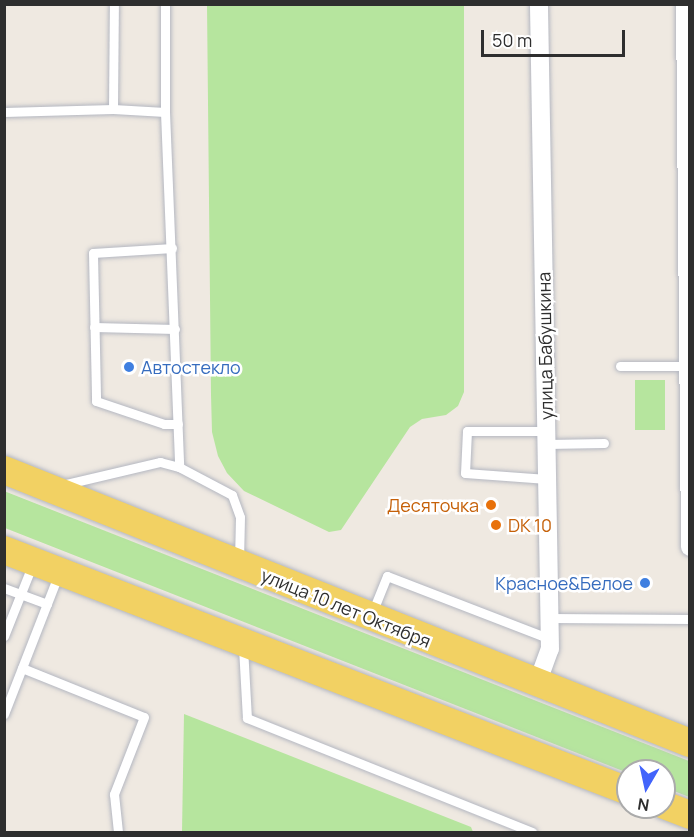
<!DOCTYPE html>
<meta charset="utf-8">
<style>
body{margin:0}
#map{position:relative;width:694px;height:837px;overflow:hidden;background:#efe9e1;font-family:Manrope,sans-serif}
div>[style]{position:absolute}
.green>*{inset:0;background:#b6e59e;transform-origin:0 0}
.roads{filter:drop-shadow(0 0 2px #b4b7c1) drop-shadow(0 0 2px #b4b7c1)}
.service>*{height:9px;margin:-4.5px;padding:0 4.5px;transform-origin:4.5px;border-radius:4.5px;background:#fff}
.minor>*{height:18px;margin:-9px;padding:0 9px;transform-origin:9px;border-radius:9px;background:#fff}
.primary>*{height:28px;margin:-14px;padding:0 14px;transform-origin:14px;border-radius:14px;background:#f2d163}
.dots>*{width:16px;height:16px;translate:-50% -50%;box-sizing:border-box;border:3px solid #fff;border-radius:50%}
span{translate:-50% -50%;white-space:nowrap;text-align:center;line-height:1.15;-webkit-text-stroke:5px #fff;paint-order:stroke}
.street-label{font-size:18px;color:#2e2e2e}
.shop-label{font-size:18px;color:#366cbe}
.left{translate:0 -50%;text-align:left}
.right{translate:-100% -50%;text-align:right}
.food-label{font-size:18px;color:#c56008}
.frame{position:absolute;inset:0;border:6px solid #2e2e2e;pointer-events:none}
.north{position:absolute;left:616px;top:759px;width:60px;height:60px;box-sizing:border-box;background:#fff;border:2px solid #ababab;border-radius:50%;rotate:189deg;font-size:16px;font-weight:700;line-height:24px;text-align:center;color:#2e2e2e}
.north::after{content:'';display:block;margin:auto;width:21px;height:27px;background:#4264fb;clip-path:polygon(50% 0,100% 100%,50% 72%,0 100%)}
.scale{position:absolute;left:481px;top:30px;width:144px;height:27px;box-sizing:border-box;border:3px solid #2e2e2e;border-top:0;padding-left:8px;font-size:18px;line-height:21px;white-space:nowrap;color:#2e2e2e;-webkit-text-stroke:4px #fff;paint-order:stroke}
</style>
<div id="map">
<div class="green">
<div style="clip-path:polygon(207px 5px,464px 5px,464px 392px,458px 406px,446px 415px,422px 419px,410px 427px,341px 530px,329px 532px,244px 491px,227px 473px,218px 456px,212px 432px,211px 395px)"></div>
<div style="left:635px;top:380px;width:30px;height:50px"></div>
<div style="clip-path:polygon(4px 491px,689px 761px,689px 797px,664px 787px,664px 771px,628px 773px,5px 528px)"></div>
<div style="clip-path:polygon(184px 714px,471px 827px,473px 832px,182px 832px)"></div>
</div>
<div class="roads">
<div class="service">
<div style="left:165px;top:4px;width:108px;rotate:90deg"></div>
<div style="left:165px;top:112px;width:355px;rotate:87.7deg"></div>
<div style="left:113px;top:109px;width:105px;rotate:-89.5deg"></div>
<div style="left:4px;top:112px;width:109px;rotate:-1.6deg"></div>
<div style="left:113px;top:109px;width:52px;rotate:3.3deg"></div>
<div style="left:172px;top:248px;width:79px;rotate:176.4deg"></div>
<div style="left:93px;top:253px;width:148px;rotate:88.8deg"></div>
<div style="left:96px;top:401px;width:72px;rotate:18.7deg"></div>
<div style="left:164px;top:424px;width:14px"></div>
<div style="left:94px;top:327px;width:81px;rotate:1.4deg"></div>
<div style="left:620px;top:366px;width:66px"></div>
<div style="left:547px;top:431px;width:80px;rotate:180deg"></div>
<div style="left:467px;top:431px;width:42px;rotate:92.7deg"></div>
<div style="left:465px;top:473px;width:82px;rotate:4.2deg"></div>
<div style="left:547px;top:444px;width:57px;rotate:-1deg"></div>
<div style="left:62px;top:485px;width:101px;rotate:-13.2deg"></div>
<div style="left:160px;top:462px;width:20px;rotate:15deg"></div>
<div style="left:179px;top:467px;width:60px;rotate:27.8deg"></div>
<div style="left:232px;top:495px;width:23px;rotate:70deg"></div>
<div style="left:240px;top:517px;width:43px;rotate:91.3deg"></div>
<div style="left:4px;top:588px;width:46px;rotate:20.4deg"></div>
<div style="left:372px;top:613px;width:40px;rotate:-68deg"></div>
<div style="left:387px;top:576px;width:175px;rotate:21.1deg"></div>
<div style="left:550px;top:618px;width:140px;rotate:0.4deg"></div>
<div style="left:4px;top:636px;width:79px;rotate:-68.3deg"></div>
<div style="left:243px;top:647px;width:71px;rotate:86.8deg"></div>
<div style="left:247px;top:718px;width:307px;rotate:21.8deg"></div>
<div style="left:22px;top:668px;width:131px;rotate:21.9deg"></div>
<div style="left:144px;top:717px;width:83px;rotate:111.3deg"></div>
<div style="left:114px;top:794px;width:38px;rotate:84deg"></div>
<div style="left:4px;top:714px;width:151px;rotate:-68.7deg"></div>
</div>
<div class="minor">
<div style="left:685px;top:4px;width:543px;rotate:89.47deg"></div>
<div style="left:537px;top:684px;width:37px;rotate:-70deg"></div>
<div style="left:550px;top:649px;width:645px;rotate:-90.98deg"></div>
</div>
<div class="primary">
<div style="left:4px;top:470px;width:738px;rotate:21.7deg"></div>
<div style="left:4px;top:550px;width:669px;rotate:21.12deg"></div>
<div style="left:664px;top:805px;width:28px;rotate:21deg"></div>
</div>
</div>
<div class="dots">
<div style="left:129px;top:367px;background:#3f7fe0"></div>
<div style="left:491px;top:505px;background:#e8710a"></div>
<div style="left:496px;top:525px;background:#e8710a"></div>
<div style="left:645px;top:583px;background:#3f7fe0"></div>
</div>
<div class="street-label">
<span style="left:545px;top:346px;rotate:-91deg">улица Бабушкина</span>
<span style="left:346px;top:608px;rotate:22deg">улица 10 лет Октября</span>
</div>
<div class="shop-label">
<span class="left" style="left:141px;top:367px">Автостекло</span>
<span class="right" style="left:633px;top:583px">Красное&amp;Белое</span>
</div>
<div class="food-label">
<span class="right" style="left:479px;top:505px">Десяточка</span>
<span class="left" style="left:508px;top:525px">DK 10</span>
</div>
<div class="frame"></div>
<div class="north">N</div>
<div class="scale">50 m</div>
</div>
